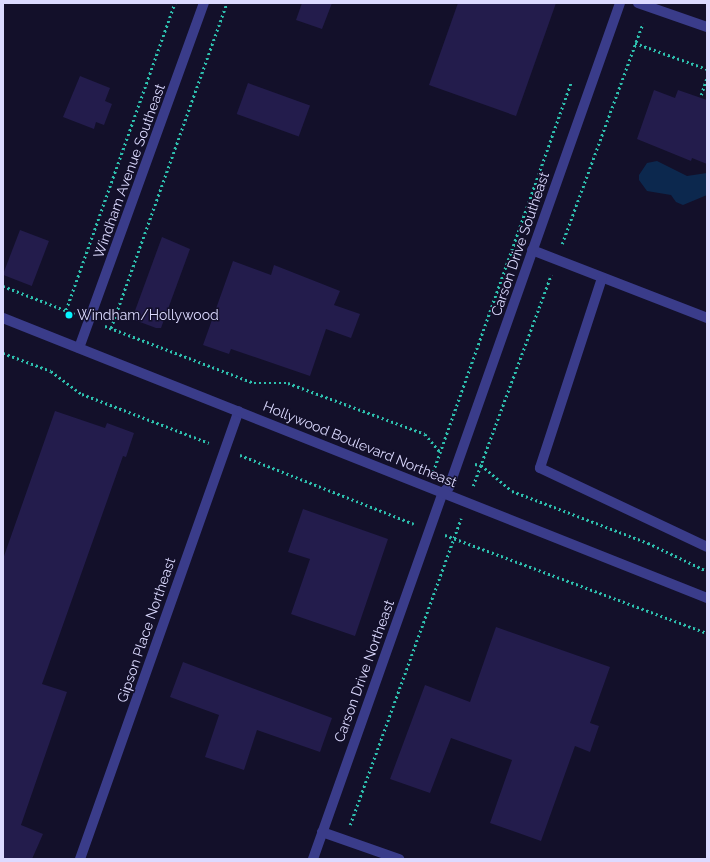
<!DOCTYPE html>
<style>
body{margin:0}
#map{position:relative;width:710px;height:862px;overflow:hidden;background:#13102a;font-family:Raleway,sans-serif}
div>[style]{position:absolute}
.water>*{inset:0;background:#0c284e}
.building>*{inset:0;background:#231c4c;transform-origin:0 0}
.path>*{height:2.5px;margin-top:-1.25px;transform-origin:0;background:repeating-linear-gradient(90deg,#2ebfae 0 2px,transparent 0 5px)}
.service>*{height:10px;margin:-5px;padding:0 5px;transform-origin:5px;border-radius:5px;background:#3a3c8a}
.minor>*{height:10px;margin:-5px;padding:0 5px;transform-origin:5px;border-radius:5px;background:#3a3c8a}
.tertiary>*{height:10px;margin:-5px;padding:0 5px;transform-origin:5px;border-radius:5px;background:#3a3c8a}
.dots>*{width:11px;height:11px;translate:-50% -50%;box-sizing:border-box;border:2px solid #13102a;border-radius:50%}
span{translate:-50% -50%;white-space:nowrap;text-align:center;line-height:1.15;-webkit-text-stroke:3px #13102a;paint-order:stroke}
.street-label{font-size:14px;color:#dcdaff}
.poi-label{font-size:14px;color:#dcdaff}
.left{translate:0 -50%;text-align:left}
.frame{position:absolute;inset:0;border:4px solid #dcdaff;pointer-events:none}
</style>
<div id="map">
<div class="water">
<div style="clip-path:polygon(657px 161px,687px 176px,707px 173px,707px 195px,683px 205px,676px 202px,671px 195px,647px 191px,639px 180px,639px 175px,647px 163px)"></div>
</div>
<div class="building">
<div style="clip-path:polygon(302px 3px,332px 3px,322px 29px,296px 20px)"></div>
<div style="clip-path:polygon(458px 3px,556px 3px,516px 116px,429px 85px)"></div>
<div style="clip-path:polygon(80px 76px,110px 88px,105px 101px,112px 104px,104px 125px,96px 122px,94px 129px,63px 117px)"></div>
<div style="left:248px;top:83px;width:66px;height:33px;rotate:20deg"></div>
<div style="clip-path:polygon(654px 90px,675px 98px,678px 90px,707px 100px,707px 164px,692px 158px,691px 161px,637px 139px)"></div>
<div style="left:20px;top:230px;width:31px;height:48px;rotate:21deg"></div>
<div style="clip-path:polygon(162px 237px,190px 249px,161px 328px,156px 328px,132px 319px)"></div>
<div style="clip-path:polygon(233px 261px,271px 275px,274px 265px,340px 291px,334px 305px,360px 314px,351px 338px,326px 329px,310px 376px,231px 349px,229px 354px,203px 345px)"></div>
<div style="clip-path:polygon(55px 411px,105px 428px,107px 423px,134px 433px,126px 457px,123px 456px,42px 684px,67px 692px,21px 825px,43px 834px,32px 859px,3px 859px,3px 559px)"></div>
<div style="clip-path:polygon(303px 509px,388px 539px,355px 636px,291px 614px,310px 559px,288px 552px)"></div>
<div style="clip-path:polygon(496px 627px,610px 667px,590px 723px,599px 726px,590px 752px,575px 746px,541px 841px,490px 823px,512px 760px,451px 738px,430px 793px,390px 779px,425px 685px,470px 702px)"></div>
<div style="clip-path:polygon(183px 662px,332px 718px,320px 752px,257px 730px,244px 770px,205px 757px,219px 715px,170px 697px)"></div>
</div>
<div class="path">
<div style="left:635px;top:43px;width:77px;rotate:19.9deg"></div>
<div style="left:701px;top:95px;width:18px;rotate:-71deg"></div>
<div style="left:562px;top:244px;width:235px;rotate:-69.9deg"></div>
<div style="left:3px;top:286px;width:77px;rotate:21.3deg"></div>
<div style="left:66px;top:310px;width:326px;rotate:-70.5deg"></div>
<div style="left:105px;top:326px;width:160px;rotate:20.9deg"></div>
<div style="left:254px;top:383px;width:34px"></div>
<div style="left:288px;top:383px;width:146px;rotate:20.4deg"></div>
<div style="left:425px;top:434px;width:23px;rotate:50deg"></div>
<div style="left:111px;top:328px;width:345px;rotate:-70.4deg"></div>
<div style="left:3px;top:353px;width:51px;rotate:20.6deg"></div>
<div style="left:51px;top:371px;width:39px;rotate:37deg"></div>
<div style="left:82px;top:394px;width:136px;rotate:21.1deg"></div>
<div style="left:240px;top:455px;width:187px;rotate:21.6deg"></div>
<div style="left:475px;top:464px;width:6px;rotate:9deg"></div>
<div style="left:481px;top:465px;width:40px;rotate:40deg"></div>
<div style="left:512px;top:491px;width:146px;rotate:20.9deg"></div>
<div style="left:648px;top:543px;width:65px;rotate:25.4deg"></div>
<div style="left:433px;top:472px;width:413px;rotate:-70.5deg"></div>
<div style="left:473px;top:486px;width:225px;rotate:-69.7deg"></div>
<div style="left:445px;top:535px;width:280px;rotate:20.5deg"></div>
<div style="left:350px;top:825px;width:326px;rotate:-70.1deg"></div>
</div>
<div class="service">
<div style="left:638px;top:3px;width:73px;rotate:19.2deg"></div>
<div style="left:532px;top:250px;width:188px;rotate:21.2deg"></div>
<div style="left:602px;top:278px;width:200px;rotate:108.1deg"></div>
<div style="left:540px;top:468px;width:185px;rotate:25.3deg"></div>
</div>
<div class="minor">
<div style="left:79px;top:348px;width:367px;rotate:-70.1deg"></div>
<div style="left:322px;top:832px;width:82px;rotate:19.3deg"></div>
<div style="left:80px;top:859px;width:475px;rotate:-70.5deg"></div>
<div style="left:313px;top:859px;width:389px;rotate:-70.5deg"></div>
<div style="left:443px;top:492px;width:8px;rotate:-40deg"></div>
<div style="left:449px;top:487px;width:513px;rotate:-70.54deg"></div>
</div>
<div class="tertiary">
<div style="left:3px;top:318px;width:758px;rotate:21.69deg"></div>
</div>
<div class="dots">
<div style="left:69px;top:315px;background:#06f4ff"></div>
</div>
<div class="street-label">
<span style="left:129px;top:171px;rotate:-70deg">Windham Avenue Southeast</span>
<span style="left:520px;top:244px;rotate:-71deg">Carson Drive Southeast</span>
<span style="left:360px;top:444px;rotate:22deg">Hollywood Boulevard Northeast</span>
<span style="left:146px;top:630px;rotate:-71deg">Gipson Place Northeast</span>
<span style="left:364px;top:671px;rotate:-70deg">Carson Drive Northeast</span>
</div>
<div class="poi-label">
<span class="left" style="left:77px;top:315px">Windham/Hollywood</span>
</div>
<div class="frame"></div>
</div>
